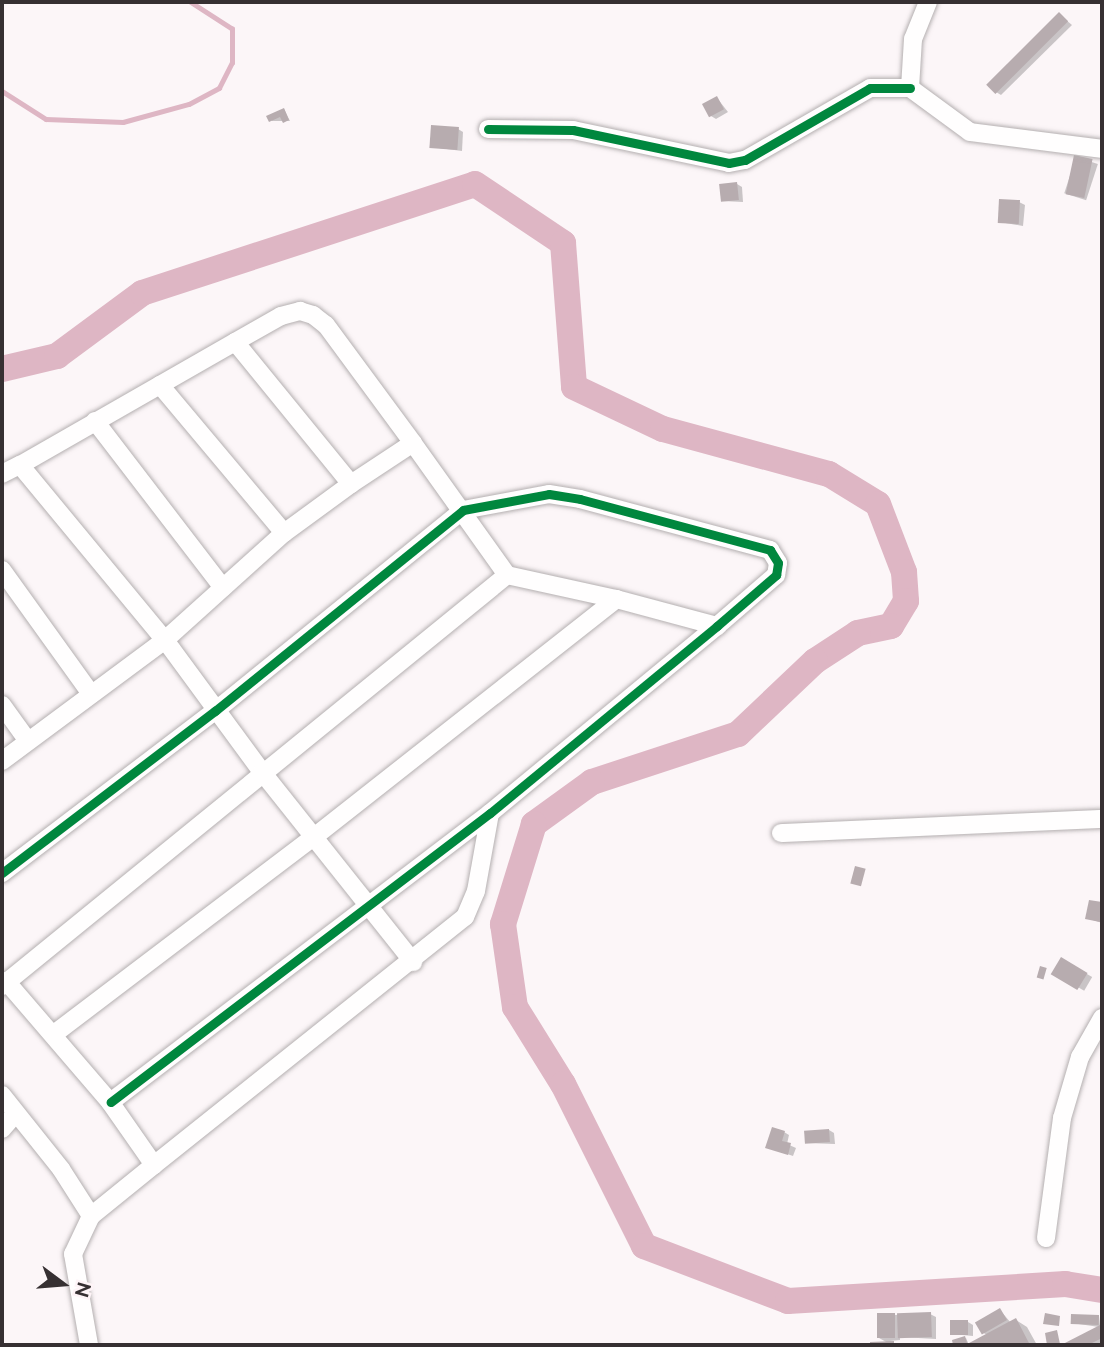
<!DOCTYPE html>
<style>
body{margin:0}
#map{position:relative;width:1104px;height:1347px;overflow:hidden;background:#fcf6f8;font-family:Raleway,sans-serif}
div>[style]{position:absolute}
.shadow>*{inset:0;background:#0003;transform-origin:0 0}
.stream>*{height:4.5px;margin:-2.25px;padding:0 2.25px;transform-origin:2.25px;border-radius:2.25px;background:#deb6c4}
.river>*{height:26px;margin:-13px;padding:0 13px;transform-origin:13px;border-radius:13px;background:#deb6c4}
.building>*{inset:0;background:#b7acaf;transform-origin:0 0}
.roads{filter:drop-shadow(0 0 2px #b4afb0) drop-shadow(0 0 2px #b4afb0)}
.minor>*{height:18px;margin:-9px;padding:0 9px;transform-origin:9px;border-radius:9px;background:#fffefe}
.cycleway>*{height:9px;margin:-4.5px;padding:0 4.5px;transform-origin:4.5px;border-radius:4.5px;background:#00873e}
span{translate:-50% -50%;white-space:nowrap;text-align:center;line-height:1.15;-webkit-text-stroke:7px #fef4f7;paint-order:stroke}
.frame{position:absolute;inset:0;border:4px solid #363032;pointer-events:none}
.north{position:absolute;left:28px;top:1249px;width:70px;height:70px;-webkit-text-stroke:5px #fef4f7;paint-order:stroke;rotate:106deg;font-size:19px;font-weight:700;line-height:28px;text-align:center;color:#363032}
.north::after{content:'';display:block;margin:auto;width:24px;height:32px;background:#363032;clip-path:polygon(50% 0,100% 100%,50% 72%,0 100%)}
</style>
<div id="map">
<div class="shadow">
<div style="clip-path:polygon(1060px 15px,1072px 25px,1001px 95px,996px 92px)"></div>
<div style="clip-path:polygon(717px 98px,728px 112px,716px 119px,711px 116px)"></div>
<div style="clip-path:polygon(284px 109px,290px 121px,271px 121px)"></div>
<div style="clip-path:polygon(458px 129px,463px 132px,462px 151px,431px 147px)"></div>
<div style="left:1076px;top:157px;width:23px;height:38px;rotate:18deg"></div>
<div style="clip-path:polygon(737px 184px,742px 187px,743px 202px,722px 201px)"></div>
<div style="clip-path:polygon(1019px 202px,1025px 205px,1023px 226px,1000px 222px)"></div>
<div style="clip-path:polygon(1090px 902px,1102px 904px,1102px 923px,1087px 918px)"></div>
<div style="left:1061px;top:959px;width:36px;height:16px;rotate:30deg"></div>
<div style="clip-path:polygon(829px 1130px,834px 1133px,835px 1144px,806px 1143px)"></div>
<div style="clip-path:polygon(784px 1132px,789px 1135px,787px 1144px,796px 1148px,793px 1156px,767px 1147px)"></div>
<div style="clip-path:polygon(1000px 1310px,1011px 1323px,1016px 1320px,1027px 1327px,1037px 1345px,955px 1345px,954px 1341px,966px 1338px,969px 1345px,987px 1335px,982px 1332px)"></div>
<div style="clip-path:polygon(930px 1314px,936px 1317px,936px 1339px,900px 1337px,900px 1340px,890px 1341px,898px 1345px,872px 1345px,888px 1343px,879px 1338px,894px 1315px)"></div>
<div style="clip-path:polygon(1099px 1316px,1102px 1343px,1064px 1345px,1099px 1327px,1072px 1323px)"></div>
<div style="clip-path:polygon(968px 1322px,973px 1325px,973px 1336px,952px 1334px)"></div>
</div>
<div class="stream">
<div style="left:2px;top:91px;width:52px;rotate:32.5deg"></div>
<div style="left:46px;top:119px;width:77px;rotate:2.2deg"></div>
<div style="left:123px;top:122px;width:68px;rotate:-15.3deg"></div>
<div style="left:189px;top:104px;width:34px;rotate:-28deg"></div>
<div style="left:219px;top:88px;width:28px;rotate:-63deg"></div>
<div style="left:232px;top:63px;width:34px;rotate:-90deg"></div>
<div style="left:232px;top:29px;width:50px;rotate:-147.3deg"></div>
</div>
<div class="river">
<div style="left:2px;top:369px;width:57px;rotate:-13.3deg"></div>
<div style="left:57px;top:356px;width:106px;rotate:-36.5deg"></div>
<div style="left:142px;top:293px;width:350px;rotate:-18.1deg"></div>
<div style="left:475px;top:184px;width:106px;rotate:33.8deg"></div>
<div style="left:563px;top:243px;width:144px;rotate:85.6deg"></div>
<div style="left:574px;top:387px;width:98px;rotate:25.3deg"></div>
<div style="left:663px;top:429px;width:172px;rotate:15.2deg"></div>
<div style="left:829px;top:474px;width:57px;rotate:31.5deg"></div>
<div style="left:878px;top:504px;width:73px;rotate:69.1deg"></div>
<div style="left:904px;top:572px;width:29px;rotate:86deg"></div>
<div style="left:906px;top:601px;width:29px;rotate:121deg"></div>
<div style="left:891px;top:626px;width:34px;rotate:168deg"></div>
<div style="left:858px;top:633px;width:51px;rotate:146.9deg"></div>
<div style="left:815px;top:661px;width:106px;rotate:136.5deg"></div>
<div style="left:738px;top:734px;width:154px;rotate:161.8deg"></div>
<div style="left:592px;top:782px;width:72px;rotate:144.1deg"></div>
<div style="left:534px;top:824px;width:105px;rotate:107.2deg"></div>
<div style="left:503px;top:924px;width:84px;rotate:81.8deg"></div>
<div style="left:515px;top:1007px;width:91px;rotate:58.1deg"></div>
<div style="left:563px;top:1084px;width:181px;rotate:63.4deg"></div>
<div style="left:644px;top:1246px;width:154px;rotate:20.9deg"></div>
<div style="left:788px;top:1301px;width:278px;rotate:-3.5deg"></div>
<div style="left:1065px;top:1284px;width:37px;rotate:9deg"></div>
</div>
<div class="building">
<div style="left:1059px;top:12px;width:13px;height:103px;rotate:45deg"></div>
<div style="left:717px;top:96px;width:15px;height:17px;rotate:62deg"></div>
<div style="clip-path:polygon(284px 108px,289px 120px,283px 123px,280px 117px,269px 122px,266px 116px)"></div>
<div style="left:431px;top:125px;width:28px;height:23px;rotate:4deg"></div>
<div style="left:1074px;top:155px;width:19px;height:40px;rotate:12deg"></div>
<div style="left:737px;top:182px;width:18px;height:18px;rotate:84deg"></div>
<div style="left:999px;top:199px;width:21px;height:24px;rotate:3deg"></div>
<div style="left:855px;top:866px;width:11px;height:18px;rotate:15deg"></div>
<div style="clip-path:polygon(1089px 900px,1102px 902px,1100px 922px,1085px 919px)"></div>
<div style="left:1061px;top:957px;width:31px;height:20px;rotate:31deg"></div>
<div style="left:1040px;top:966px;width:7px;height:12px;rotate:16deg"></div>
<div style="clip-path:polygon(772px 1127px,785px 1131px,782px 1141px,791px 1143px,788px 1155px,765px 1148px)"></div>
<div style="left:829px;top:1129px;width:13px;height:25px;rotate:86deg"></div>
<div style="left:1000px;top:1308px;width:14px;height:29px;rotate:60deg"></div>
<div style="left:931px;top:1312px;width:25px;height:34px;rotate:88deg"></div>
<div style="left:895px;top:1313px;width:25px;height:18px;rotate:90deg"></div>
<div style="clip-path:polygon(1045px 1313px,1060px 1316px,1059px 1326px,1043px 1324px)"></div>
<div style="left:1071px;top:1314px;width:28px;height:10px;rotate:2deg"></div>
<div style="clip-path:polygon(1016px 1318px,1030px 1345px,965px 1345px,971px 1342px)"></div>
<div style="left:950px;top:1320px;width:18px;height:15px"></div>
<div style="clip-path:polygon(1102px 1324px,1102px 1338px,1088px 1345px,1061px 1345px)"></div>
<div style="clip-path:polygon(1057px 1330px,1060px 1344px,1047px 1345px,1045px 1333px)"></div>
<div style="clip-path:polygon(965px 1336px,967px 1343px,953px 1345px,952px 1340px)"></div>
<div style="clip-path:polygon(894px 1341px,894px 1345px,870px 1345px,870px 1342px)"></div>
</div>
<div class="roads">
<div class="minor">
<div style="left:928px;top:2px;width:40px;rotate:112deg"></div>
<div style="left:913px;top:39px;width:49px;rotate:93.5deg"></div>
<div style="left:910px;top:88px;width:74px;rotate:36.3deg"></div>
<div style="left:970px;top:132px;width:133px;rotate:7.3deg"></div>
<div style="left:488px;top:129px;width:85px;rotate:0.7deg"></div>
<div style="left:573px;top:130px;width:159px;rotate:11.9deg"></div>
<div style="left:729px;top:163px;width:16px;rotate:-11deg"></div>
<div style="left:745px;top:160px;width:144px;rotate:-29.9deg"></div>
<div style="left:870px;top:88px;width:40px"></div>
<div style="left:235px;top:342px;width:53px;rotate:-29.5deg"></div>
<div style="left:281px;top:316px;width:20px;rotate:-15deg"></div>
<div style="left:300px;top:311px;width:14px;rotate:17deg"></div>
<div style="left:313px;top:315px;width:16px;rotate:38deg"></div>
<div style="left:326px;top:325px;width:147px;rotate:53.6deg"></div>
<div style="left:160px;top:385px;width:193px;rotate:50deg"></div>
<div style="left:95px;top:421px;width:210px;rotate:52.5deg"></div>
<div style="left:2px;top:474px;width:20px;rotate:-27deg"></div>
<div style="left:2px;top:570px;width:153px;rotate:54.3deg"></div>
<div style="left:616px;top:599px;width:105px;rotate:15deg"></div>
<div style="left:2px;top:705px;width:44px;rotate:54.2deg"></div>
<div style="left:2px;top:761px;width:203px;rotate:-36.6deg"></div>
<div style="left:165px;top:640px;width:160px;rotate:-42deg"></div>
<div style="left:284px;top:533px;width:83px;rotate:-36.2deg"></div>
<div style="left:351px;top:484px;width:183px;rotate:-129.2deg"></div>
<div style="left:235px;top:342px;width:248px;rotate:150.2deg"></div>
<div style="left:20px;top:465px;width:227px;rotate:50.4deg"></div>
<div style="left:165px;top:640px;width:164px;rotate:53.7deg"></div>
<div style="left:262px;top:772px;width:243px;rotate:51.5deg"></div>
<div style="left:781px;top:833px;width:321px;rotate:-2.5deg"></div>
<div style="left:2px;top:873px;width:268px;rotate:-37.3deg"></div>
<div style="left:215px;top:711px;width:319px;rotate:-39deg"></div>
<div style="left:463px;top:510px;width:87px;rotate:-10.5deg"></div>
<div style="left:549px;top:494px;width:31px;rotate:9deg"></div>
<div style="left:580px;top:499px;width:197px;rotate:15deg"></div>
<div style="left:770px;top:550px;width:15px;rotate:58deg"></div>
<div style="left:778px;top:563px;width:12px;rotate:99deg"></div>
<div style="left:776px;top:575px;width:78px;rotate:139.2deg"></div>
<div style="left:717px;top:626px;width:294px;rotate:140.5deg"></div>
<div style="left:490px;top:813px;width:477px;rotate:142.7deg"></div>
<div style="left:6px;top:981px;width:160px;rotate:49.3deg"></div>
<div style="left:110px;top:1102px;width:77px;rotate:55.1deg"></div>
<div style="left:154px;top:1165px;width:398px;rotate:-38.6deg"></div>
<div style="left:465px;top:917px;width:28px;rotate:-67deg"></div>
<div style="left:476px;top:891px;width:79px;rotate:-79.8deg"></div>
<div style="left:2px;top:986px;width:651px;rotate:-39.14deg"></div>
<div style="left:54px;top:1034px;width:326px;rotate:-37.2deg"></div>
<div style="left:314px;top:837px;width:385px;rotate:-38.2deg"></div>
<div style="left:616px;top:599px;width:112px;rotate:-167.6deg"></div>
<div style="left:507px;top:575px;width:162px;rotate:-125.5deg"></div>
<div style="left:413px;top:443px;width:74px;rotate:146.5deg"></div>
<div style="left:2px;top:1095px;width:95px;rotate:51.4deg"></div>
<div style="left:61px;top:1169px;width:56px;rotate:57.4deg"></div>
<div style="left:91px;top:1216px;width:42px;rotate:115.3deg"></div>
<div style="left:73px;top:1254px;width:92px;rotate:80deg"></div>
<div style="left:2px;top:1129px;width:21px;rotate:-49deg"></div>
<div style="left:91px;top:1216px;width:81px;rotate:-39deg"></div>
<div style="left:1046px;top:1238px;width:121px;rotate:-82.4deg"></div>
<div style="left:1062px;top:1118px;width:64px;rotate:-73.6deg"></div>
<div style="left:1080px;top:1057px;width:45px;rotate:-60.6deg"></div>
</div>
</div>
<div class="cycleway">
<div style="left:488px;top:129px;width:85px;rotate:0.7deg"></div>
<div style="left:573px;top:130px;width:159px;rotate:11.9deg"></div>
<div style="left:729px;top:163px;width:16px;rotate:-11deg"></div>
<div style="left:745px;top:160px;width:144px;rotate:-29.9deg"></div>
<div style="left:870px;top:88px;width:40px"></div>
<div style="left:2px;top:873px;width:268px;rotate:-37.3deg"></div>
<div style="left:215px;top:711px;width:319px;rotate:-39deg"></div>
<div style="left:463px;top:510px;width:87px;rotate:-10.5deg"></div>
<div style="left:549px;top:494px;width:31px;rotate:9deg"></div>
<div style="left:580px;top:499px;width:197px;rotate:15deg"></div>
<div style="left:770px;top:550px;width:15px;rotate:58deg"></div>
<div style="left:778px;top:563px;width:12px;rotate:99deg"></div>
<div style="left:776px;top:575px;width:78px;rotate:139.2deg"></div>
<div style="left:717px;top:626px;width:294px;rotate:140.5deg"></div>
<div style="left:490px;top:813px;width:477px;rotate:142.7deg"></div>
</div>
<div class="frame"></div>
<div class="north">N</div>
</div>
